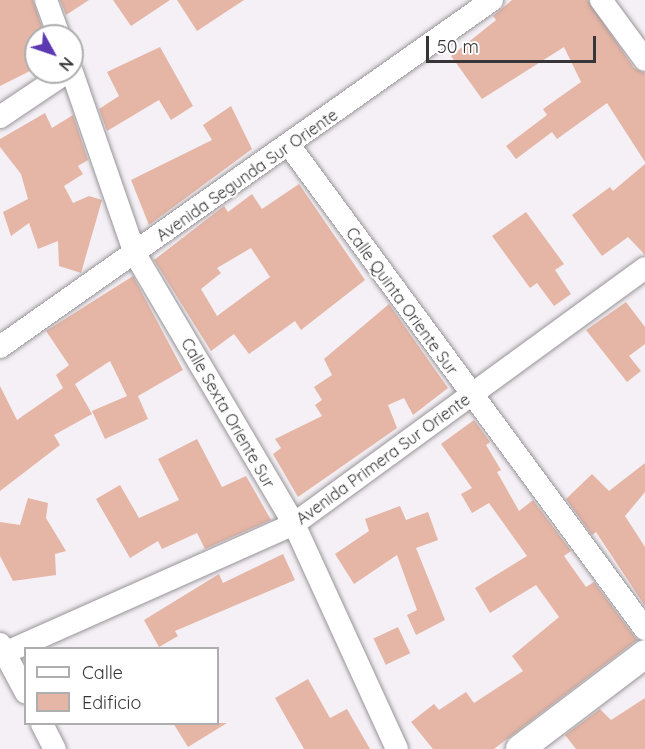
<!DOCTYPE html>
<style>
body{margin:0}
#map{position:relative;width:645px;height:749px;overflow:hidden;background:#f4f0f5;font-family:Quicksand,sans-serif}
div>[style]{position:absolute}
.building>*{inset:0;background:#e5b6a6;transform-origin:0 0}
.roads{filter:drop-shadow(0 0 2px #989498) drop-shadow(0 0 2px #989498)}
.minor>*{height:22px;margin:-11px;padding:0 11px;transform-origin:11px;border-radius:11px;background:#fff}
.tertiary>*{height:28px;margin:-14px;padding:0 14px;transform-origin:14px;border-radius:14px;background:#fff}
span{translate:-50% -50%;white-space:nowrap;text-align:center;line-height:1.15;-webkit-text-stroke:4.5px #fff;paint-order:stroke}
.street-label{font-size:16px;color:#373537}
.legend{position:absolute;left:24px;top:647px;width:195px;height:78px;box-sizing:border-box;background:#fff;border:2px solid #afaeaf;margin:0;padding:8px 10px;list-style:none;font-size:18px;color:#373537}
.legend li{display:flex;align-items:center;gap:12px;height:30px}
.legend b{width:30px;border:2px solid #afaeaf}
.north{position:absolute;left:24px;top:24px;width:60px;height:60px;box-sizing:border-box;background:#fff;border:2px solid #afaeaf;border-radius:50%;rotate:130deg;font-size:16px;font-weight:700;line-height:24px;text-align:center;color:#373537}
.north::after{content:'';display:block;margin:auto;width:21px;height:27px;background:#5c39b1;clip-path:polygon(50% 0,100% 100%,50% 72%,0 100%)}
.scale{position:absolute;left:426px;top:36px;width:170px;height:27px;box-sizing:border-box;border:3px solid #373537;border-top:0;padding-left:8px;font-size:18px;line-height:21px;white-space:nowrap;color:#373537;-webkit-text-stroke:4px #fff;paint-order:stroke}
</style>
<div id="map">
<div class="building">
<div style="clip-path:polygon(0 0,33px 0,45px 36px,36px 36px,36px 68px,0 86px)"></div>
<div style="clip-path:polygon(60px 0,89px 0,66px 15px)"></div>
<div style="clip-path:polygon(113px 0,170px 0,131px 26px)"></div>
<div style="clip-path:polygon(177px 0,244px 0,197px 31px)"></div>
<div style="clip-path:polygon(512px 0,588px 0,634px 68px,645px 73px,645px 162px,607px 103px,557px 139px,552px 132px,516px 159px,506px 146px,547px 115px,543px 109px,581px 82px,564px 47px,482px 99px,451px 56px,496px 20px,493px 16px)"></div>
<div style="clip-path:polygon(160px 47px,193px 106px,171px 120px,159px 100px,107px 131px,99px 109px,119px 96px,107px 72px)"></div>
<div style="clip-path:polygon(231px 106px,252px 149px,149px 225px,131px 180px,212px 140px,203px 125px)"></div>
<div style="clip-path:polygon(45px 113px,52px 128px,73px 115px,88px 160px,78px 166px,83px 174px,64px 186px,73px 203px,89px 196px,102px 200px,81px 273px,59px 266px,58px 241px,38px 249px,29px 223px,11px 236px,3px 212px,28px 199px,21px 174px,0 147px,0 139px)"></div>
<div style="clip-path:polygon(645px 164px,645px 255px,628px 237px,602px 256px,572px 215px,610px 187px,613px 191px)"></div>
<div style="clip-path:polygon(evenodd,299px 184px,365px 280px,301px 330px,295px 321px,249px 354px,234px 334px,211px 351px,154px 260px,224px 206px,228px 212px,252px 194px,262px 209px,299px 184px,251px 248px,270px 277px,217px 316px,201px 289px,221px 273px,217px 268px,251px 248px)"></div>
<div style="clip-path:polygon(526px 212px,564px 264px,555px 270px,571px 294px,554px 306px,537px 283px,530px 288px,492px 236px)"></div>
<div style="clip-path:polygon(133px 276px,183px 370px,138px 396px,148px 419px,105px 439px,92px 411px,127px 396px,110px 361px,75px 384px,92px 414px,54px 435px,60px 445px,0 491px,0 386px,17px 420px,63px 388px,56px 375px,69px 365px,46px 331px)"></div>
<div style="clip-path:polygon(626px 302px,645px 327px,645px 344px,629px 356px,641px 371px,627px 382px,586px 330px)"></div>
<div style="clip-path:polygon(389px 304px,448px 388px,413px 415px,404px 398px,388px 405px,397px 428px,298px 497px,273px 454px,281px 448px,275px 439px,322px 416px,315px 405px,322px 400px,314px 387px,332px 375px,324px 359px)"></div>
<div style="clip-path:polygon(474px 420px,490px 442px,486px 445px,501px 470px,497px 472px,519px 511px,533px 500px,571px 551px,564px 556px,586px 587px,594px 582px,637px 640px,494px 749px,433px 749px,411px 722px,434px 704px,439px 710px,466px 692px,474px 703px,523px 671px,512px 656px,559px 617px,536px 585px,490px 613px,475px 588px,527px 556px,489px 503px,472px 513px,461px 494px,472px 488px,441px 444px)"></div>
<div style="clip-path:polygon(197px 439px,222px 487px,246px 476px,271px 520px,205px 549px,197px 533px,162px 549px,158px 541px,130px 558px,96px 499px,120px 485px,139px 518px,179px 500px,158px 459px)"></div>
<div style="clip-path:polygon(645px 463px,645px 492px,625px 516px,645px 547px,645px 606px,596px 532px,592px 535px,566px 499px,592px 474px,609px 491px)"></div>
<div style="clip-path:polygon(28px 498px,48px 503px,46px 518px,66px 551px,55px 554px,56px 575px,13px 581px,0 556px,0 522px,20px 525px)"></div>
<div style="clip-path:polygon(400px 506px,406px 520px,428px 512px,438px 540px,416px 548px,445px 620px,416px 635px,407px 615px,417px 610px,397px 555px,354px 584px,335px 554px,369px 531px,365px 519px)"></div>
<div style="clip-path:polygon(283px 554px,295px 580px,175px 631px,178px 636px,159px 647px,144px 620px,219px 574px,223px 583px)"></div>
<div style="left:398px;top:627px;width:29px;height:27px;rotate:65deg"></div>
<div style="clip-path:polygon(308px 679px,330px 718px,347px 709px,370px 749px,304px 749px,275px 698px)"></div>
<div style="clip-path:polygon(645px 698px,645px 749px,576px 749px,565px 735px,600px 709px,611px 720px)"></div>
<div style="clip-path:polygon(173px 723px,227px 723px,188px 747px)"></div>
</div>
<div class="roads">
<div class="minor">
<div style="left:46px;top:0;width:38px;rotate:70deg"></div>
<div style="left:601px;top:0;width:74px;rotate:53.7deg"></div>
<div style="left:72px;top:72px;width:193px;rotate:70.9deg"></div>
<div style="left:135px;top:254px;width:313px;rotate:59.5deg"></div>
<div style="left:294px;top:524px;width:247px;rotate:65.4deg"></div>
<div style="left:0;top:117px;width:81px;rotate:-33.9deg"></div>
<div style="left:289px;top:145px;width:601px;rotate:53.66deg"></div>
<div style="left:0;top:347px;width:602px;rotate:-35.19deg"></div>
<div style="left:0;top:644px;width:55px;rotate:62deg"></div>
<div style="left:0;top:655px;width:322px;rotate:-24deg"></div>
<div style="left:294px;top:524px;width:434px;rotate:-36.1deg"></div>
<div style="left:42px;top:724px;width:28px;rotate:63deg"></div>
</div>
<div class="tertiary">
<div style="left:520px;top:749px;width:157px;rotate:-37.2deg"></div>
</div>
</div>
<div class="street-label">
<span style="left:247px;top:175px;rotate:-35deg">Avenida Segunda Sur Oriente</span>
<span style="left:402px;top:301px;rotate:54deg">Calle Quinta Oriente Sur</span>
<span style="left:228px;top:413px;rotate:60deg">Calle Sexta Oriente Sur</span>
<span style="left:383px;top:459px;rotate:-36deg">Avenida Primera Sur Oriente</span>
</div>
<ul class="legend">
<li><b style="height:8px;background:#fff"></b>Calle</li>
<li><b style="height:16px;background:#e5b6a6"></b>Edificio</li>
</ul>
<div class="north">N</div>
<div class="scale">50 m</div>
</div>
